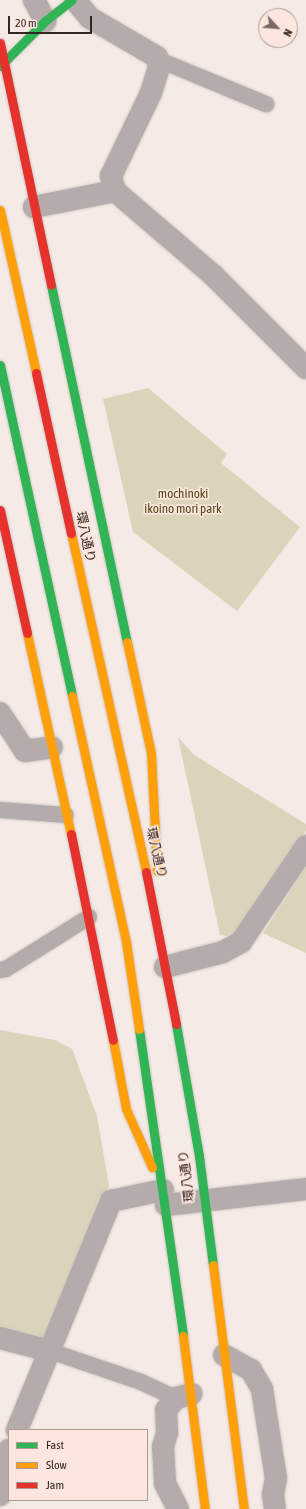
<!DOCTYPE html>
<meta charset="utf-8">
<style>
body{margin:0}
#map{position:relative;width:306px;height:1509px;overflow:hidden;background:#f5eae5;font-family:"Asap Condensed","Noto Sans JP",sans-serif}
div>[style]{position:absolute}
.green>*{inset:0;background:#dbd3ba}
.roads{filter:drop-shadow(0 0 1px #d1c8c4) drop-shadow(0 0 1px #d1c8c4)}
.lane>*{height:16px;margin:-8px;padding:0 8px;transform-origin:8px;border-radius:8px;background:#b3acaa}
.street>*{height:22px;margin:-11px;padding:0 11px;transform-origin:11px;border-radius:11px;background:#b3acaa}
.fast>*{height:9px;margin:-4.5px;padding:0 4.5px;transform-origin:4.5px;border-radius:4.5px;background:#30b455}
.slow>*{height:9px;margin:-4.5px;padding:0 4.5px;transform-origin:4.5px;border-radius:4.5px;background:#ff9f0a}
.jam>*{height:9px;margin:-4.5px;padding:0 4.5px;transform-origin:4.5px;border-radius:4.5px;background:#e5322d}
span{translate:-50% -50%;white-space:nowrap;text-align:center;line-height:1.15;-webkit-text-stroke:3.5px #fce6de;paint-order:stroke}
.park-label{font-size:13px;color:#504717}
.street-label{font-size:13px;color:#342722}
.legend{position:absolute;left:8px;top:1429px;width:140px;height:72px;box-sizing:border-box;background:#fce6de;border:1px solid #ac9a93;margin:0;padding:5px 7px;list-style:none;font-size:12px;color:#342722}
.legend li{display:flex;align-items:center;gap:8px;height:20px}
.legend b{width:20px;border:1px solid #ac9a93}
.north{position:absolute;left:258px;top:8px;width:40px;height:40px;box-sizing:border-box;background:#fce6de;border:1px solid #ac9a93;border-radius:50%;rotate:116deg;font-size:11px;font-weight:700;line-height:16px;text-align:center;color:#342722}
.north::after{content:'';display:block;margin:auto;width:14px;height:18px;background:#786b66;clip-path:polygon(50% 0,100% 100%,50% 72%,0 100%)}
.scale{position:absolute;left:8px;top:16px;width:84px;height:18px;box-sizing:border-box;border:2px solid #342722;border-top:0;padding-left:5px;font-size:12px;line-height:14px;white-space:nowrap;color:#342722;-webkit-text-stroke:3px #fce6de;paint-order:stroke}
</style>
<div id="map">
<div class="green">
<div style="clip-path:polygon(148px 388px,227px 454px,221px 463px,300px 527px,237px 611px,133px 532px,103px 399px)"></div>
<div style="clip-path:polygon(178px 737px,194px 755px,306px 824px,306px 831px,233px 937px,220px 935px)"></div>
<div style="clip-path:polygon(306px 867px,306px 953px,263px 933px)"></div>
<div style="clip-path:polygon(0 1030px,55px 1040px,72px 1049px,97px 1116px,109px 1186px,48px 1334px,39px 1340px,0 1329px)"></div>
</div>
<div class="roads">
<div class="lane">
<div style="left:159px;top:60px;width:116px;rotate:22.4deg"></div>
<div style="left:0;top:810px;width:66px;rotate:4.3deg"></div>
<div style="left:0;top:970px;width:6px;rotate:-9deg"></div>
<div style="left:6px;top:969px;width:98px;rotate:-32.1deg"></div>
<div style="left:50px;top:1351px;width:96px;rotate:18.8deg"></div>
<div style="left:141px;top:1382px;width:38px;rotate:25deg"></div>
</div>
<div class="street">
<div style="left:34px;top:0;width:24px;rotate:62deg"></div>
<div style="left:115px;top:191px;width:130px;rotate:40.6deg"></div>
<div style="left:214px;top:276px;width:130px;rotate:45deg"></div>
<div style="left:34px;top:207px;width:83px;rotate:-11.2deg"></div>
<div style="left:115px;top:191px;width:16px;rotate:-105deg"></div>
<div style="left:111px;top:176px;width:92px;rotate:-64.3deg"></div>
<div style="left:151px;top:93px;width:28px;rotate:-73deg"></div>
<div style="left:159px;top:66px;width:9px;rotate:-103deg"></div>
<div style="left:157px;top:57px;width:78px;rotate:-149.8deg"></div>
<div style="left:90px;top:18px;width:23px;rotate:-130deg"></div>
<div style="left:0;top:713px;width:45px;rotate:56.7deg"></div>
<div style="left:25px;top:751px;width:27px;rotate:-8deg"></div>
<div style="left:165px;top:967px;width:60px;rotate:-14.5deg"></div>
<div style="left:223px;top:952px;width:21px;rotate:-29deg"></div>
<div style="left:241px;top:942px;width:116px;rotate:-55.9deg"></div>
<div style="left:166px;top:1205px;width:141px;rotate:-6.5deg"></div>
<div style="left:0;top:1338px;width:52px;rotate:14.6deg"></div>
<div style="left:224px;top:1355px;width:31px;rotate:29deg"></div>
<div style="left:251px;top:1370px;width:22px;rotate:60deg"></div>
<div style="left:262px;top:1389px;width:90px;rotate:81.1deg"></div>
<div style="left:276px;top:1478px;width:17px;rotate:100deg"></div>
<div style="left:273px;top:1495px;width:14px;rotate:82deg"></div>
<div style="left:17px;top:1430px;width:248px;rotate:-67.7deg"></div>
<div style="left:111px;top:1201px;width:53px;rotate:-11.9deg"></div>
<div style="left:0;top:1495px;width:46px;rotate:-78.7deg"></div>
<div style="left:178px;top:1509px;width:29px;rotate:-117deg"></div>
<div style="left:165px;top:1483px;width:36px;rotate:-93deg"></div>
<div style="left:163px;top:1447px;width:15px;rotate:-74deg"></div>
<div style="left:167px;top:1433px;width:23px;rotate:-92deg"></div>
<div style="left:166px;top:1410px;width:16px;rotate:-50deg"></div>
<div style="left:176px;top:1398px;width:16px;rotate:-15deg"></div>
</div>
<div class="fast">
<div style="left:0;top:66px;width:64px;rotate:-45deg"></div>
<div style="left:45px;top:21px;width:34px;rotate:-38deg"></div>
<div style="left:51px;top:285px;width:365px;rotate:78deg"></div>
<div style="left:0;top:365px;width:339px;rotate:77.7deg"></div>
<div style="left:176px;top:1024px;width:134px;rotate:80.1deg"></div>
<div style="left:199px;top:1156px;width:110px;rotate:82.7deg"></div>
<div style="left:139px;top:1029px;width:310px;rotate:81.8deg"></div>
</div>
<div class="slow">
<div style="left:0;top:210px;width:167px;rotate:77.5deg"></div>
<div style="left:71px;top:533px;width:347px;rotate:77.5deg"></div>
<div style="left:27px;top:633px;width:206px;rotate:77.7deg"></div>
<div style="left:127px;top:642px;width:114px;rotate:77.8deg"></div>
<div style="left:151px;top:753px;width:118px;rotate:87.1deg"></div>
<div style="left:72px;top:696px;width:252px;rotate:77.6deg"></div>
<div style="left:126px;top:942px;width:88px;rotate:81.5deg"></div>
<div style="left:113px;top:1040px;width:70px;rotate:79.3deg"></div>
<div style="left:126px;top:1109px;width:64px;rotate:65.9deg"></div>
<div style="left:213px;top:1265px;width:246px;rotate:82.8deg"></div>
<div style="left:183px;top:1336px;width:174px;rotate:82.8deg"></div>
</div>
<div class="jam">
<div style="left:0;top:43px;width:247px;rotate:78.1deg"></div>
<div style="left:36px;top:373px;width:164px;rotate:77.7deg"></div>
<div style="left:0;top:510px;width:126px;rotate:77.6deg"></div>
<div style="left:71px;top:834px;width:210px;rotate:78.5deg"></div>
<div style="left:146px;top:872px;width:155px;rotate:78.8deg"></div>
</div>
</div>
<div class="park-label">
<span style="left:183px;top:502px">mochinoki<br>ikoino mori park</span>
</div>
<div class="street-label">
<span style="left:85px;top:537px;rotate:78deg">環八通り</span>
<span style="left:156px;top:853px;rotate:77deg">環八通り</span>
<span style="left:187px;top:1176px;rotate:-97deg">環八通り</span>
</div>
<ul class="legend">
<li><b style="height:5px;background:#30b455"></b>Fast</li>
<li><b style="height:5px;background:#ff9f0a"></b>Slow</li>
<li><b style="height:5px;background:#e5322d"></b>Jam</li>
</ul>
<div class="north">N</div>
<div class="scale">20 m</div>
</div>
